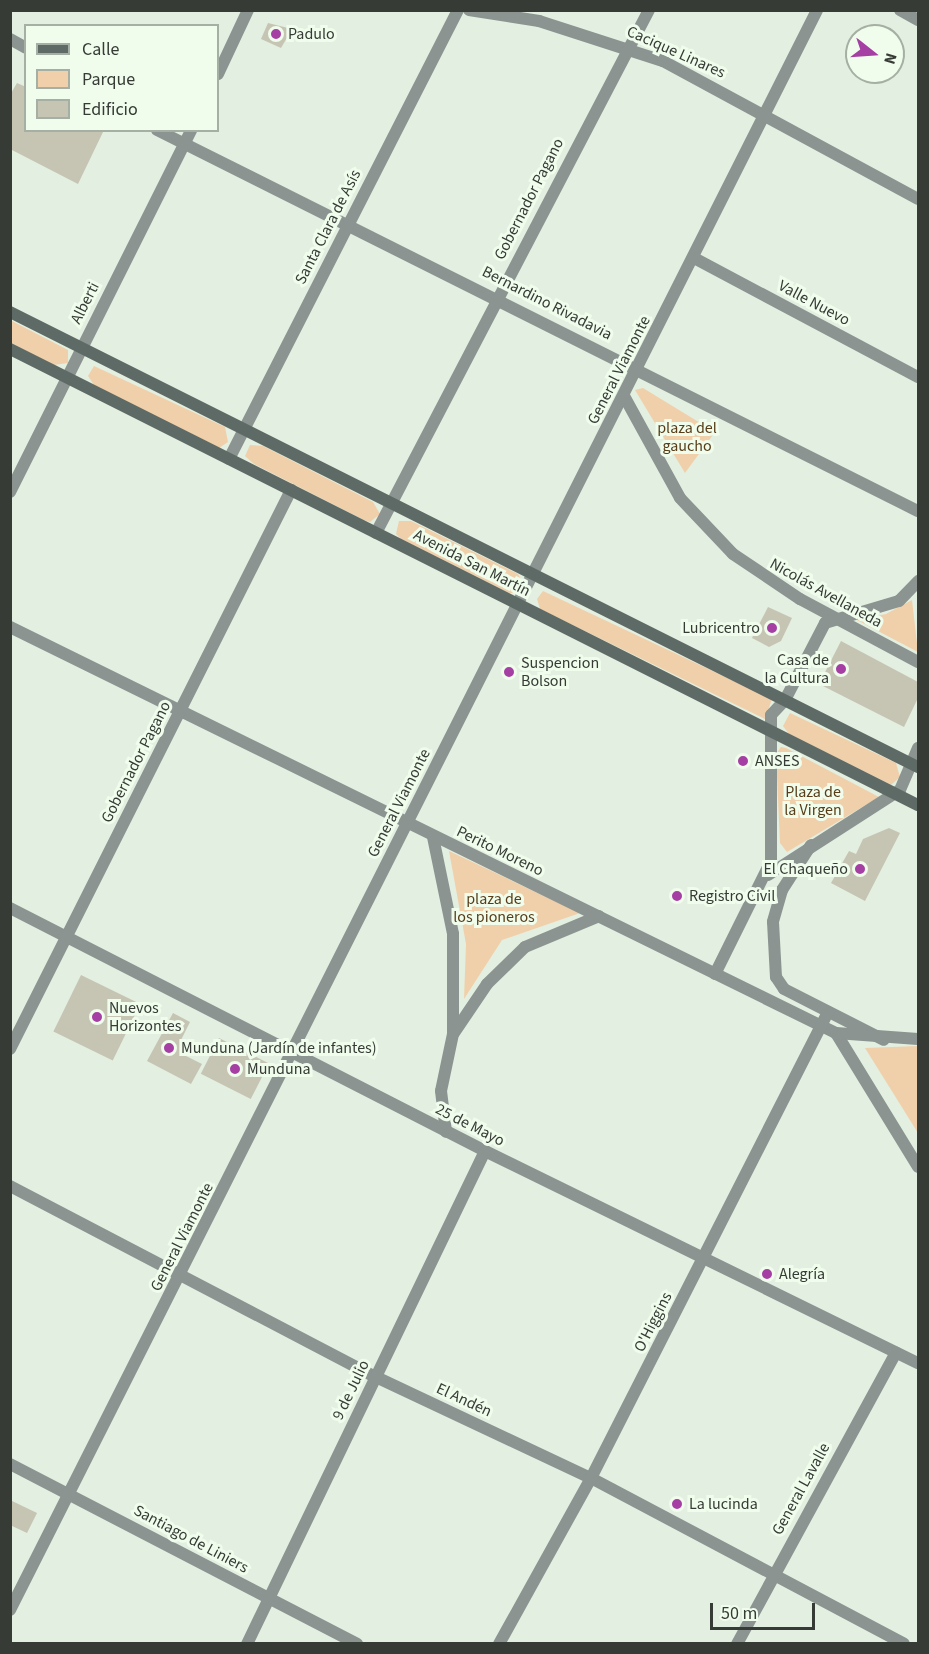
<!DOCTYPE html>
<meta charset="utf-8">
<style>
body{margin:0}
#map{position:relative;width:929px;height:1654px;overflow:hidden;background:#e3efe0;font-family:"Source Sans 3",sans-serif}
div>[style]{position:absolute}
.green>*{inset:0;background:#f0d0aa}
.building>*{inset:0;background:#c6c5b3;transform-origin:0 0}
.street>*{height:12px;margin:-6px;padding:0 6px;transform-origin:6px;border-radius:6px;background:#8b9491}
.secondary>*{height:12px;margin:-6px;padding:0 6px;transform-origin:6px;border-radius:6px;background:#5e6a66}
.dots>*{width:16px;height:16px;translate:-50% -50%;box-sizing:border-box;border:3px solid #f0fded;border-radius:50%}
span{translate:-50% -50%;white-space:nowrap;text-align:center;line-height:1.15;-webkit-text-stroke:6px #f0fded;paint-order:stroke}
.poi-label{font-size:16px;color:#363b35}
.left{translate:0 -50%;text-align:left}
.right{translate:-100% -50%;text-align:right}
.street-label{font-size:16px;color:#363b35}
.park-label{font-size:16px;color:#583d18}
.frame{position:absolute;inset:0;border:12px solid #363b35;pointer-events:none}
.legend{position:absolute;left:24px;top:24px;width:195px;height:108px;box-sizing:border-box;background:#f0fded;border:2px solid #a6afa3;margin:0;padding:8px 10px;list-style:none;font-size:18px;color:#363b35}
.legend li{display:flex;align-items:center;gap:12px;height:30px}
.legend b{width:30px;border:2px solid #a6afa3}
.north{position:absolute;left:845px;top:24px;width:60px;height:60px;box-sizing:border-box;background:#f0fded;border:2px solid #a6afa3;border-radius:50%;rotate:107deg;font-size:16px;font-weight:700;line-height:24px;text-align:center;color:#363b35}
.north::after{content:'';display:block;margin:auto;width:21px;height:27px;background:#a53fa3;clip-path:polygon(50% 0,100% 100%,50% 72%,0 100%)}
.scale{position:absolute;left:710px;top:1603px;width:105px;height:27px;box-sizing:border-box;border:3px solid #363b35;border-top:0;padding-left:8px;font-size:18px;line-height:21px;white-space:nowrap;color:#363b35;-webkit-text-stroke:4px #f0fded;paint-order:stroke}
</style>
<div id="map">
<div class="green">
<div style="clip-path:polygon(10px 320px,68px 350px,68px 363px,54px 365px,11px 343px)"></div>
<div style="clip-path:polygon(94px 366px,225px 427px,228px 442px,219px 448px,94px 385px,88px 376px)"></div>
<div style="clip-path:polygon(643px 388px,715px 432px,685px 473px,635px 390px)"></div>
<div style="clip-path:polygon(250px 445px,263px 446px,373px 502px,380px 514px,370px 522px,364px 520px,254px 464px,245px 456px)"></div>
<div style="clip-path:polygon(399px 521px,411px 521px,518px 574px,523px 583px,518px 593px,509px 593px,401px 539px,396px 534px)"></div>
<div style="clip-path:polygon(543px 591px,772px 699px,765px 719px,540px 609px,537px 599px)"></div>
<div style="clip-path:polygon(912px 600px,918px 652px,857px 620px,886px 614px)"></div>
<div style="clip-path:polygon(790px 713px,896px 763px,900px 777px,891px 785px,789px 734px,783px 726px)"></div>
<div style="clip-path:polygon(781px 747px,786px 748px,879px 797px,787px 852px,780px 843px,776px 754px)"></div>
<div style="clip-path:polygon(449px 851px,580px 913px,502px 940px,464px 999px,466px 944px)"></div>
<div style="clip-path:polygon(918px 1046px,918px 1133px,865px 1048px)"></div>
</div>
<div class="building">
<div style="clip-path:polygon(268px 23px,292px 29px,281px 48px,261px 39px)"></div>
<div style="clip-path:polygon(17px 83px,26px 87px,26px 130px,104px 130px,78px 184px,10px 149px,10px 95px)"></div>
<div style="clip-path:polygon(768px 607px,792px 618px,781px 641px,769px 647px,752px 638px)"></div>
<div style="clip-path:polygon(841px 641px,918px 682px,918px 698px,904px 727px,819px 684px)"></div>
<div style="clip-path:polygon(889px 828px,900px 833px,865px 901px,831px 883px,849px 851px,856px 854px,863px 839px)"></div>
<div style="left:81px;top:975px;width:66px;height:63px;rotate:26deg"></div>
<div style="clip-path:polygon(173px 1013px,190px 1022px,181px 1040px,186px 1056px,202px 1064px,191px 1084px,147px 1061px)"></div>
<div style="left:219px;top:1038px;width:56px;height:40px;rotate:27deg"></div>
<div style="clip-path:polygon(10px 1500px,37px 1513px,27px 1533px,10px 1525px)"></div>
</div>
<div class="street">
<div style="left:469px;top:10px;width:71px;rotate:8.9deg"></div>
<div style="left:539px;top:21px;width:130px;rotate:17.9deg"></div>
<div style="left:663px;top:61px;width:290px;rotate:28.4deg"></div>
<div style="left:900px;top:10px;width:21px;rotate:29deg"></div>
<div style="left:10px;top:39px;width:18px;rotate:29deg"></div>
<div style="left:218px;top:74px;width:71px;rotate:-64.9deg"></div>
<div style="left:157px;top:130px;width:851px;rotate:26.6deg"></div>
<div style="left:694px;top:258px;width:254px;rotate:28deg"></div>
<div style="left:624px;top:396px;width:116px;rotate:61.2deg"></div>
<div style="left:680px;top:498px;width:77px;rotate:46.6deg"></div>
<div style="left:733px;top:554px;width:81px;rotate:33.9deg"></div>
<div style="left:800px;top:599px;width:134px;rotate:28.1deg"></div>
<div style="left:229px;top:459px;width:504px;rotate:-62.98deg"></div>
<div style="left:10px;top:492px;width:405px;rotate:-63.4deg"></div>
<div style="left:376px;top:533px;width:590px;rotate:-62.44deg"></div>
<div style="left:10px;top:627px;width:920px;rotate:26.18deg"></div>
<div style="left:836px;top:1033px;width:157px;rotate:58.5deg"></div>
<div style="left:433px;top:837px;width:99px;rotate:78.3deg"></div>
<div style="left:453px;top:934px;width:100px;rotate:90deg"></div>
<div style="left:453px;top:1034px;width:58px;rotate:101.9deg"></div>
<div style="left:441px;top:1091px;width:41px;rotate:83deg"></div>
<div style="left:811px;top:845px;width:54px;rotate:122.8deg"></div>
<div style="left:782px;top:890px;width:33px;rotate:106deg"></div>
<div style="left:773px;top:922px;width:55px;rotate:86.9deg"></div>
<div style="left:776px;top:977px;width:14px;rotate:56deg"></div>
<div style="left:784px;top:989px;width:112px;rotate:27deg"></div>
<div style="left:768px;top:875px;width:157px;rotate:-32.8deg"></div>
<div style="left:900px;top:790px;width:46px;rotate:-66.8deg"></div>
<div style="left:10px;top:908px;width:534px;rotate:27.09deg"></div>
<div style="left:485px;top:1151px;width:482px;rotate:26.1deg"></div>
<div style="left:715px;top:974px;width:126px;rotate:-63.6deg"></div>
<div style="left:771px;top:861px;width:146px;rotate:-90deg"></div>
<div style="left:771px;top:715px;width:21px;rotate:-47deg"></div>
<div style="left:785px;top:700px;width:87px;rotate:-62.5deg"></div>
<div style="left:825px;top:623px;width:77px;rotate:-16.6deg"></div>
<div style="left:899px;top:601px;width:28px;rotate:-46deg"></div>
<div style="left:454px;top:1033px;width:59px;rotate:-56deg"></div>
<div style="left:487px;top:984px;width:53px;rotate:-44.2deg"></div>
<div style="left:525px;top:947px;width:80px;rotate:-22.7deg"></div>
<div style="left:836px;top:1033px;width:82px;rotate:4.2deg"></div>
<div style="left:10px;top:1049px;width:626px;rotate:-63.31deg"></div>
<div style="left:10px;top:1186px;width:413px;rotate:27.6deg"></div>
<div style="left:376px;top:1377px;width:238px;rotate:25.2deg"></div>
<div style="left:591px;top:1478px;width:354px;rotate:27.9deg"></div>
<div style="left:10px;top:1464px;width:391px;rotate:27.4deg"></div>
<div style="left:10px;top:1610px;width:1792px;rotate:-63.23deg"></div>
<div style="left:247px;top:1644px;width:547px;rotate:-64.23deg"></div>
<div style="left:499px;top:1644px;width:190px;rotate:-61deg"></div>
<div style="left:591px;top:1478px;width:523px;rotate:-63.04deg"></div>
<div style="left:737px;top:1644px;width:332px;rotate:-61.4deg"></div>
</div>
<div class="secondary">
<div style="left:10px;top:312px;width:1016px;rotate:26.62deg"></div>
<div style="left:10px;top:349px;width:1016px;rotate:26.67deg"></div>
</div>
<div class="dots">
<div style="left:276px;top:34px;background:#a53fa3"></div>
<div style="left:772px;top:628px;background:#a53fa3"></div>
<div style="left:841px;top:669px;background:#a53fa3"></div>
<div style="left:509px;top:672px;background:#a53fa3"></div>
<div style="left:743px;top:761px;background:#a53fa3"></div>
<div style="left:860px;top:869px;background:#a53fa3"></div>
<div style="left:677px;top:896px;background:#a53fa3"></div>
<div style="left:97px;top:1017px;background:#a53fa3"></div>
<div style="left:169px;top:1048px;background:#a53fa3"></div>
<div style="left:235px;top:1069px;background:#a53fa3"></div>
<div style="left:767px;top:1274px;background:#a53fa3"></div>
<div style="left:677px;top:1504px;background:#a53fa3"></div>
</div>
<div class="poi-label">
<span class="left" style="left:288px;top:34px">Padulo</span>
<span class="right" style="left:760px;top:628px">Lubricentro</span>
<span class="right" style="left:829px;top:669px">Casa de<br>la Cultura</span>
<span class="left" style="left:521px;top:672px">Suspencion<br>Bolson</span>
<span class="left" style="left:755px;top:761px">ANSES</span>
<span class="right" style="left:848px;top:869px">El Chaqueño</span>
<span class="left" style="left:689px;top:896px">Registro Civil</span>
<span class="left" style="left:109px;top:1017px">Nuevos<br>Horizontes</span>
<span class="left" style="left:181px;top:1048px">Munduna (Jardín de infantes)</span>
<span class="left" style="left:247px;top:1069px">Munduna</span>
<span class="left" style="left:779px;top:1274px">Alegría</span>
<span class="left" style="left:689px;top:1504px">La lucinda</span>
</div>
<div class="street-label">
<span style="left:676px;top:52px;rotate:24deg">Cacique Linares</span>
<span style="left:529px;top:199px;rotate:-63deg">Gobernador Pagano</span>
<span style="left:328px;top:227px;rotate:-63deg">Santa Clara de Asís</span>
<span style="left:85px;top:303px;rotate:-63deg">Alberti</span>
<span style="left:547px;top:303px;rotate:27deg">Bernardino Rivadavia</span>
<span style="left:814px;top:303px;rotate:28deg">Valle Nuevo</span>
<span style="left:619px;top:370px;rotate:-63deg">General Viamonte</span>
<span style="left:472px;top:563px;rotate:27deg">Avenida San Martín</span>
<span style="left:826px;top:593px;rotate:29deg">Nicolás Avellaneda</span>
<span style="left:136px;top:762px;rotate:-63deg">Gobernador Pagano</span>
<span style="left:399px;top:803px;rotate:-63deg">General Viamonte</span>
<span style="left:500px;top:851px;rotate:26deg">Perito Moreno</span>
<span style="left:470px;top:1125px;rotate:27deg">25 de Mayo</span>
<span style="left:182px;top:1237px;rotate:-63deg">General Viamonte</span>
<span style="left:653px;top:1322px;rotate:-63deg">O'Higgins</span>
<span style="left:351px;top:1390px;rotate:-64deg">9 de Julio</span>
<span style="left:464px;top:1400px;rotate:25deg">El Andén</span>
<span style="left:801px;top:1489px;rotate:-61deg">General Lavalle</span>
<span style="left:191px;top:1539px;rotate:28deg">Santiago de Liniers</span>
</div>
<div class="park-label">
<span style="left:687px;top:437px">plaza del<br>gaucho</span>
<span style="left:813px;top:801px">Plaza de<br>la Virgen</span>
<span style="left:494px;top:908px">plaza de<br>los pioneros</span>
</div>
<div class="frame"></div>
<ul class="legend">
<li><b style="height:8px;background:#5e6a66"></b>Calle</li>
<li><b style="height:16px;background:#f0d0aa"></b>Parque</li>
<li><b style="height:16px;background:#c6c5b3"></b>Edificio</li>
</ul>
<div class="north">N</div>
<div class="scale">50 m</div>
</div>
